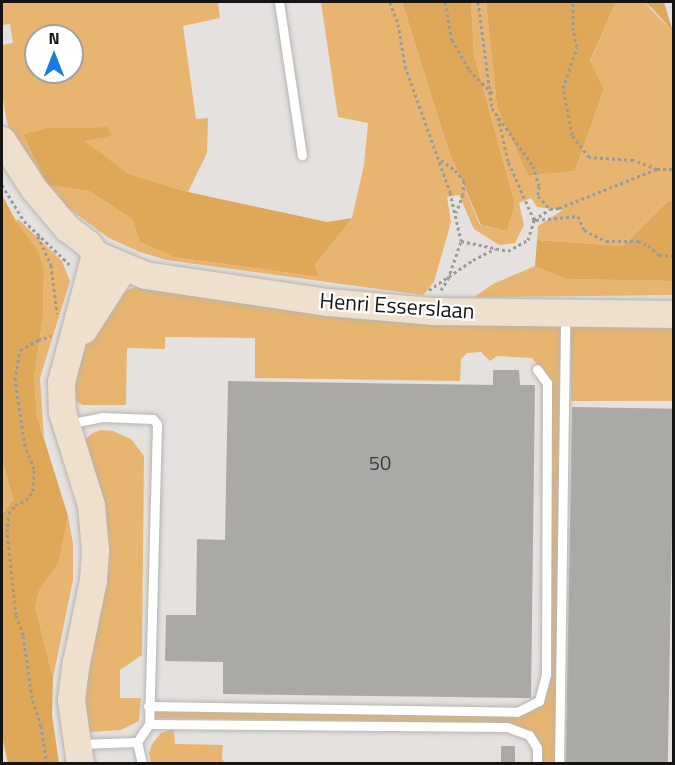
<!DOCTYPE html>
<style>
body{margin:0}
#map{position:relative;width:675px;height:765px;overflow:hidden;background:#e4e1de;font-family:"Titillium Web",sans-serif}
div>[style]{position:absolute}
.green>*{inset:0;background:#e7b570;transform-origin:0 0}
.forest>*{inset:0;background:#dfa758}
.building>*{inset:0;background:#aba9a6;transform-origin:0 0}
.path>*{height:3px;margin-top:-1.5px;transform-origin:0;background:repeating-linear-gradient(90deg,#9c9a97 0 3px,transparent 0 6px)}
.roads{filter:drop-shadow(0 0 2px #b6b3b0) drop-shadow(0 0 2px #b6b3b0)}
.lane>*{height:9px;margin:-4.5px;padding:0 4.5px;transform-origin:4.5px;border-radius:4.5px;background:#fff}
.secondary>*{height:27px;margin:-13.5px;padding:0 13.5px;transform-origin:13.5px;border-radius:13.5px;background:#eee0cc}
span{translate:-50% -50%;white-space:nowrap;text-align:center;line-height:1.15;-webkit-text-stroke:4.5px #fff;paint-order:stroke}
.number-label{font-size:20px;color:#3a3938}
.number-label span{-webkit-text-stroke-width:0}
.street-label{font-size:22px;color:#151413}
.frame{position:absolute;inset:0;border:3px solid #151413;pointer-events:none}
.north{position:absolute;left:24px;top:24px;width:60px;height:60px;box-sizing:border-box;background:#fff;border:2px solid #a1a1a1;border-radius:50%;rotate:0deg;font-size:16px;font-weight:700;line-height:24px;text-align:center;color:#151413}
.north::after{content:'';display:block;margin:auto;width:21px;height:27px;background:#167ce4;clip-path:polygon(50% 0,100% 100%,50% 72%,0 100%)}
</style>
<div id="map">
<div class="green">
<div style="clip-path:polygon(evenodd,2px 2px,218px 2px,220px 18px,183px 26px,196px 119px,208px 118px,207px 153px,188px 192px,129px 174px,83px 141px,111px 136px,108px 127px,47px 128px,23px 134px,47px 185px,89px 191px,132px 219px,140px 242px,173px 257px,319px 277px,315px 265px,352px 218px,364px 165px,368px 123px,338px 117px,321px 2px,402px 2px,449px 152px,480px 225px,507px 231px,515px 204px,474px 55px,471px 2px,486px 2px,497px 107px,528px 176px,575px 171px,604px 89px,590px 62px,616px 2px,644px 2px,673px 32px,673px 201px,668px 201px,623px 246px,537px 240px,538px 226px,563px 210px,537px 207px,531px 198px,519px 203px,524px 225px,515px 243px,499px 245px,474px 229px,459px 195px,447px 197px,451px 222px,434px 282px,423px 295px,166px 260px,140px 252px,109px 238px,72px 211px,67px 211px,62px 215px,40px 188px,13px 140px,7px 122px,2px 94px,2px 45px,13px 43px,10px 24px,2px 25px,2px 2px,36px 36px,72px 36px,72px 72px,36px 72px,36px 36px)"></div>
<div style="clip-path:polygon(18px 219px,62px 261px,70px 281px,40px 378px,44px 437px,37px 416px,34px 377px,43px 317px,44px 271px,16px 221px)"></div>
<div style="clip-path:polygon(535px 266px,566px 279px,673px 281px,673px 295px,474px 297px,493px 284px)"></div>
<div style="clip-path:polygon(136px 287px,560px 324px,556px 763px,540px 763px,540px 746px,503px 723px,153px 718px,153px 712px,516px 715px,536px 706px,549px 675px,552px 383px,532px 358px,497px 356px,490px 361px,481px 352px,467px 353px,461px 359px,460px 381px,255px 378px,255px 338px,165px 337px,165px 349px,127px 348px,126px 405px,83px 405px,71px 399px,75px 365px,90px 331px,117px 294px)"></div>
<div style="left:571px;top:325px;width:102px;height:76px"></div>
<div style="clip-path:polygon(101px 430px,113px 431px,131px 439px,144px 456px,142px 655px,120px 670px,120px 698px,141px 698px,139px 721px,121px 730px,90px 732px,85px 726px,83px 696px,83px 442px,92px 433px)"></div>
<div style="clip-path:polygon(2px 459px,13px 500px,2px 514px)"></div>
<div style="clip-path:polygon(68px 516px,73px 544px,73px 580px,53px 678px,35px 606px,39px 591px,59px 562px)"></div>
<div style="clip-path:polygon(174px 729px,175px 744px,223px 745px,222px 759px,225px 763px,151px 763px,149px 753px,152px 744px,161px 733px)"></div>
</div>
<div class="forest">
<div style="clip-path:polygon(402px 2px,471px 2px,474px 55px,515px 204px,507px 231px,481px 225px,449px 152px)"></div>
<div style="clip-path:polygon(486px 2px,616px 2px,590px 61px,604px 89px,575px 171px,528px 176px,497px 107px)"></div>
<div style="clip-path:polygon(644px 2px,664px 2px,673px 32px,652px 8px)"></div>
<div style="clip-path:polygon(108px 127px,112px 136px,84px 141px,129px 174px,188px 192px,327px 222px,352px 218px,315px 265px,319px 277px,173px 257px,140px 242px,132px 219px,89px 191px,47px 185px,23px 134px,47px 128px)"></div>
<div style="clip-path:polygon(2px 195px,16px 221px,38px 251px,44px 271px,43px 317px,34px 377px,37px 416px,68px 516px,59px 562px,39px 591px,35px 606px,53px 678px,52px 715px,59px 763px,8px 763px,2px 737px,2px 514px,13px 500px,2px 459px)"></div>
<div style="clip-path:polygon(668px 201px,673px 201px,673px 281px,566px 279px,535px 266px,537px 240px,623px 246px)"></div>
</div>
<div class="building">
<div style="clip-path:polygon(493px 370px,519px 370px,520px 385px,535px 385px,531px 698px,223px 694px,223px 662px,165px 661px,166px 615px,196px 615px,197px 539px,225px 540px,228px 381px,493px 385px)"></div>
<div style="left:572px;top:407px;width:102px;height:357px;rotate:1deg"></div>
<div style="left:501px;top:746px;width:14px;height:18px"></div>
</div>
<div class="path">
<div style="left:390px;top:2px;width:23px;rotate:70deg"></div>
<div style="left:398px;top:24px;width:43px;rotate:80.5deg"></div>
<div style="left:405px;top:66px;width:134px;rotate:70.3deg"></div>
<div style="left:450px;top:192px;width:50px;rotate:77.3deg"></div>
<div style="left:445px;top:2px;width:39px;rotate:80deg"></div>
<div style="left:452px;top:40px;width:34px;rotate:60deg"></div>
<div style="left:469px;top:70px;width:33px;rotate:45deg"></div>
<div style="left:478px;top:2px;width:107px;rotate:82.5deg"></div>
<div style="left:492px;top:108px;width:71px;rotate:54.7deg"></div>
<div style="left:533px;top:166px;width:21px;rotate:73deg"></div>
<div style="left:539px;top:186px;width:10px;rotate:96deg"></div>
<div style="left:538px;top:196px;width:18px;rotate:47deg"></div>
<div style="left:441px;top:160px;width:17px;rotate:36deg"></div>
<div style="left:455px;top:170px;width:14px;rotate:51deg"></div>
<div style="left:464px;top:181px;width:13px;rotate:94deg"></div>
<div style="left:463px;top:194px;width:20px;rotate:110deg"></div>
<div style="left:657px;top:169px;width:17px"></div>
<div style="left:2px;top:185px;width:42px;rotate:58.6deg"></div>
<div style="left:24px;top:221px;width:64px;rotate:43.7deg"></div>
<div style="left:534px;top:220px;width:19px;rotate:-35deg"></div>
<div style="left:550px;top:209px;width:9px;rotate:-6deg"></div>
<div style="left:559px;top:208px;width:105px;rotate:-21.7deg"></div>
<div style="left:657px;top:169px;width:26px;rotate:-159deg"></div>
<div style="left:633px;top:160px;width:44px;rotate:-176.1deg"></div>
<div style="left:589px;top:157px;width:28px;rotate:-128deg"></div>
<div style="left:572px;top:135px;width:48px;rotate:-100.8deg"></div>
<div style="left:563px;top:88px;width:43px;rotate:-71.1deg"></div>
<div style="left:577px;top:47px;width:17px;rotate:-103deg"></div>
<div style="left:573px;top:30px;width:28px;rotate:-90deg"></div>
<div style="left:536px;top:220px;width:42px;rotate:-5.4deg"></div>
<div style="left:578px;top:216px;width:15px;rotate:67deg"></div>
<div style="left:584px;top:230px;width:25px;rotate:27deg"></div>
<div style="left:606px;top:241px;width:32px"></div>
<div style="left:638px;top:241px;width:11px;rotate:22deg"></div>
<div style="left:648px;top:245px;width:15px;rotate:42deg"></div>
<div style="left:659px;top:255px;width:15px;rotate:4deg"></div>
<div style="left:38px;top:236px;width:32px;rotate:66deg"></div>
<div style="left:51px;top:265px;width:49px;rotate:83deg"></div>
<div style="left:429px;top:290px;width:53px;rotate:-34.3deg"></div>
<div style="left:473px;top:260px;width:25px;rotate:-27deg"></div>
<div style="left:441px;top:290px;width:13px;rotate:-58deg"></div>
<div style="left:448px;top:279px;width:40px;rotate:-71.1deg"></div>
<div style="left:461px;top:241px;width:48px;rotate:12deg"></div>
<div style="left:508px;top:251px;width:23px;rotate:-29deg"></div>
<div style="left:528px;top:240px;width:21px;rotate:-73deg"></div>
<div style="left:534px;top:220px;width:64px;rotate:-113.8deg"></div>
<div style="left:508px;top:161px;width:45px;rotate:-102.8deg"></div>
<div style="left:47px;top:764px;width:38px;rotate:-99deg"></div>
<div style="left:41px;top:726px;width:29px;rotate:-108deg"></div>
<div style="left:32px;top:698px;width:64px;rotate:-98.1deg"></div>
<div style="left:23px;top:635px;width:21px;rotate:-109deg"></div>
<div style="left:16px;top:615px;width:83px;rotate:-96.2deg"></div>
<div style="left:7px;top:532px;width:18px;rotate:-84deg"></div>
<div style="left:9px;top:514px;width:11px;rotate:-56deg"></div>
<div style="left:15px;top:505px;width:12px;rotate:-24deg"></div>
<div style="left:26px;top:500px;width:11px;rotate:-52deg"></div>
<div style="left:33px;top:491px;width:22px;rotate:-87deg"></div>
<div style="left:34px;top:469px;width:25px;rotate:-111deg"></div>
<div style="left:25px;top:446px;width:67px;rotate:-98.6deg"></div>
<div style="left:15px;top:380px;width:30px;rotate:-81deg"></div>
<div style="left:20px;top:350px;width:21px;rotate:-29deg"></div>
<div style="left:38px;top:340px;width:14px;rotate:-17deg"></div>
</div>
<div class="roads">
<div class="lane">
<div style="left:279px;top:2px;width:155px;rotate:81.5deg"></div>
<div style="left:67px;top:424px;width:36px;rotate:-11deg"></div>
<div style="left:102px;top:417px;width:51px;rotate:2.2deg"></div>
<div style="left:153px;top:419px;width:6px;rotate:51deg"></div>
<div style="left:157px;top:424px;width:300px;rotate:91.5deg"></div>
<div style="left:148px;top:706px;width:369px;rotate:0.9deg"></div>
<div style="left:517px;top:712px;width:25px;rotate:-27deg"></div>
<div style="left:539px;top:701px;width:28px;rotate:-75deg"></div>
<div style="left:546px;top:674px;width:291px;rotate:-89.8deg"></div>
<div style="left:547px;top:383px;width:17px;rotate:-126deg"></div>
<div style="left:137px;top:742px;width:23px;rotate:77deg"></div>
<div style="left:79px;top:744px;width:58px;rotate:-2deg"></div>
<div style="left:137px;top:742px;width:22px;rotate:-56deg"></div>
<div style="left:149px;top:724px;width:358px;rotate:0.5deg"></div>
<div style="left:507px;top:727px;width:23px;rotate:20deg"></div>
<div style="left:529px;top:735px;width:15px;rotate:58deg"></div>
<div style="left:537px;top:748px;width:16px;rotate:90deg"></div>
<div style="left:559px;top:764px;width:448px;rotate:-89.2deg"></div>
</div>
<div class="secondary">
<div style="left:2px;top:140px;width:59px;rotate:56.9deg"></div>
<div style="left:34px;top:189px;width:51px;rotate:49.8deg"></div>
<div style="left:67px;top:228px;width:26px;rotate:37deg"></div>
<div style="left:88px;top:244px;width:12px;rotate:55deg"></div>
<div style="left:95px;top:254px;width:54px;rotate:22.8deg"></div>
<div style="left:145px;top:275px;width:185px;rotate:8.4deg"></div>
<div style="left:328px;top:302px;width:104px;rotate:4.9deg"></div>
<div style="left:432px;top:311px;width:242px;rotate:0.7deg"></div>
<div style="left:83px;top:330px;width:74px;rotate:-57.2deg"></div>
<div style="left:80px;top:764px;width:65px;rotate:-98deg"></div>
<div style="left:71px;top:700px;width:38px;rotate:-83deg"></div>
<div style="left:76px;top:662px;width:84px;rotate:-78.3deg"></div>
<div style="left:93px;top:580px;width:30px;rotate:-86deg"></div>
<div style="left:95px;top:550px;width:45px;rotate:-95.1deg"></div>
<div style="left:91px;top:505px;width:97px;rotate:-107.3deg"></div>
<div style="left:62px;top:412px;width:30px;rotate:-92deg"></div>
<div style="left:61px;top:382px;width:132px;rotate:-75.1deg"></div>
</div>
</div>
<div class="number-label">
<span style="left:380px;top:462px">50</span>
</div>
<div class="street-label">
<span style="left:397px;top:306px;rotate:4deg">Henri Esserslaan</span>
</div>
<div class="frame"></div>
<div class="north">N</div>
</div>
